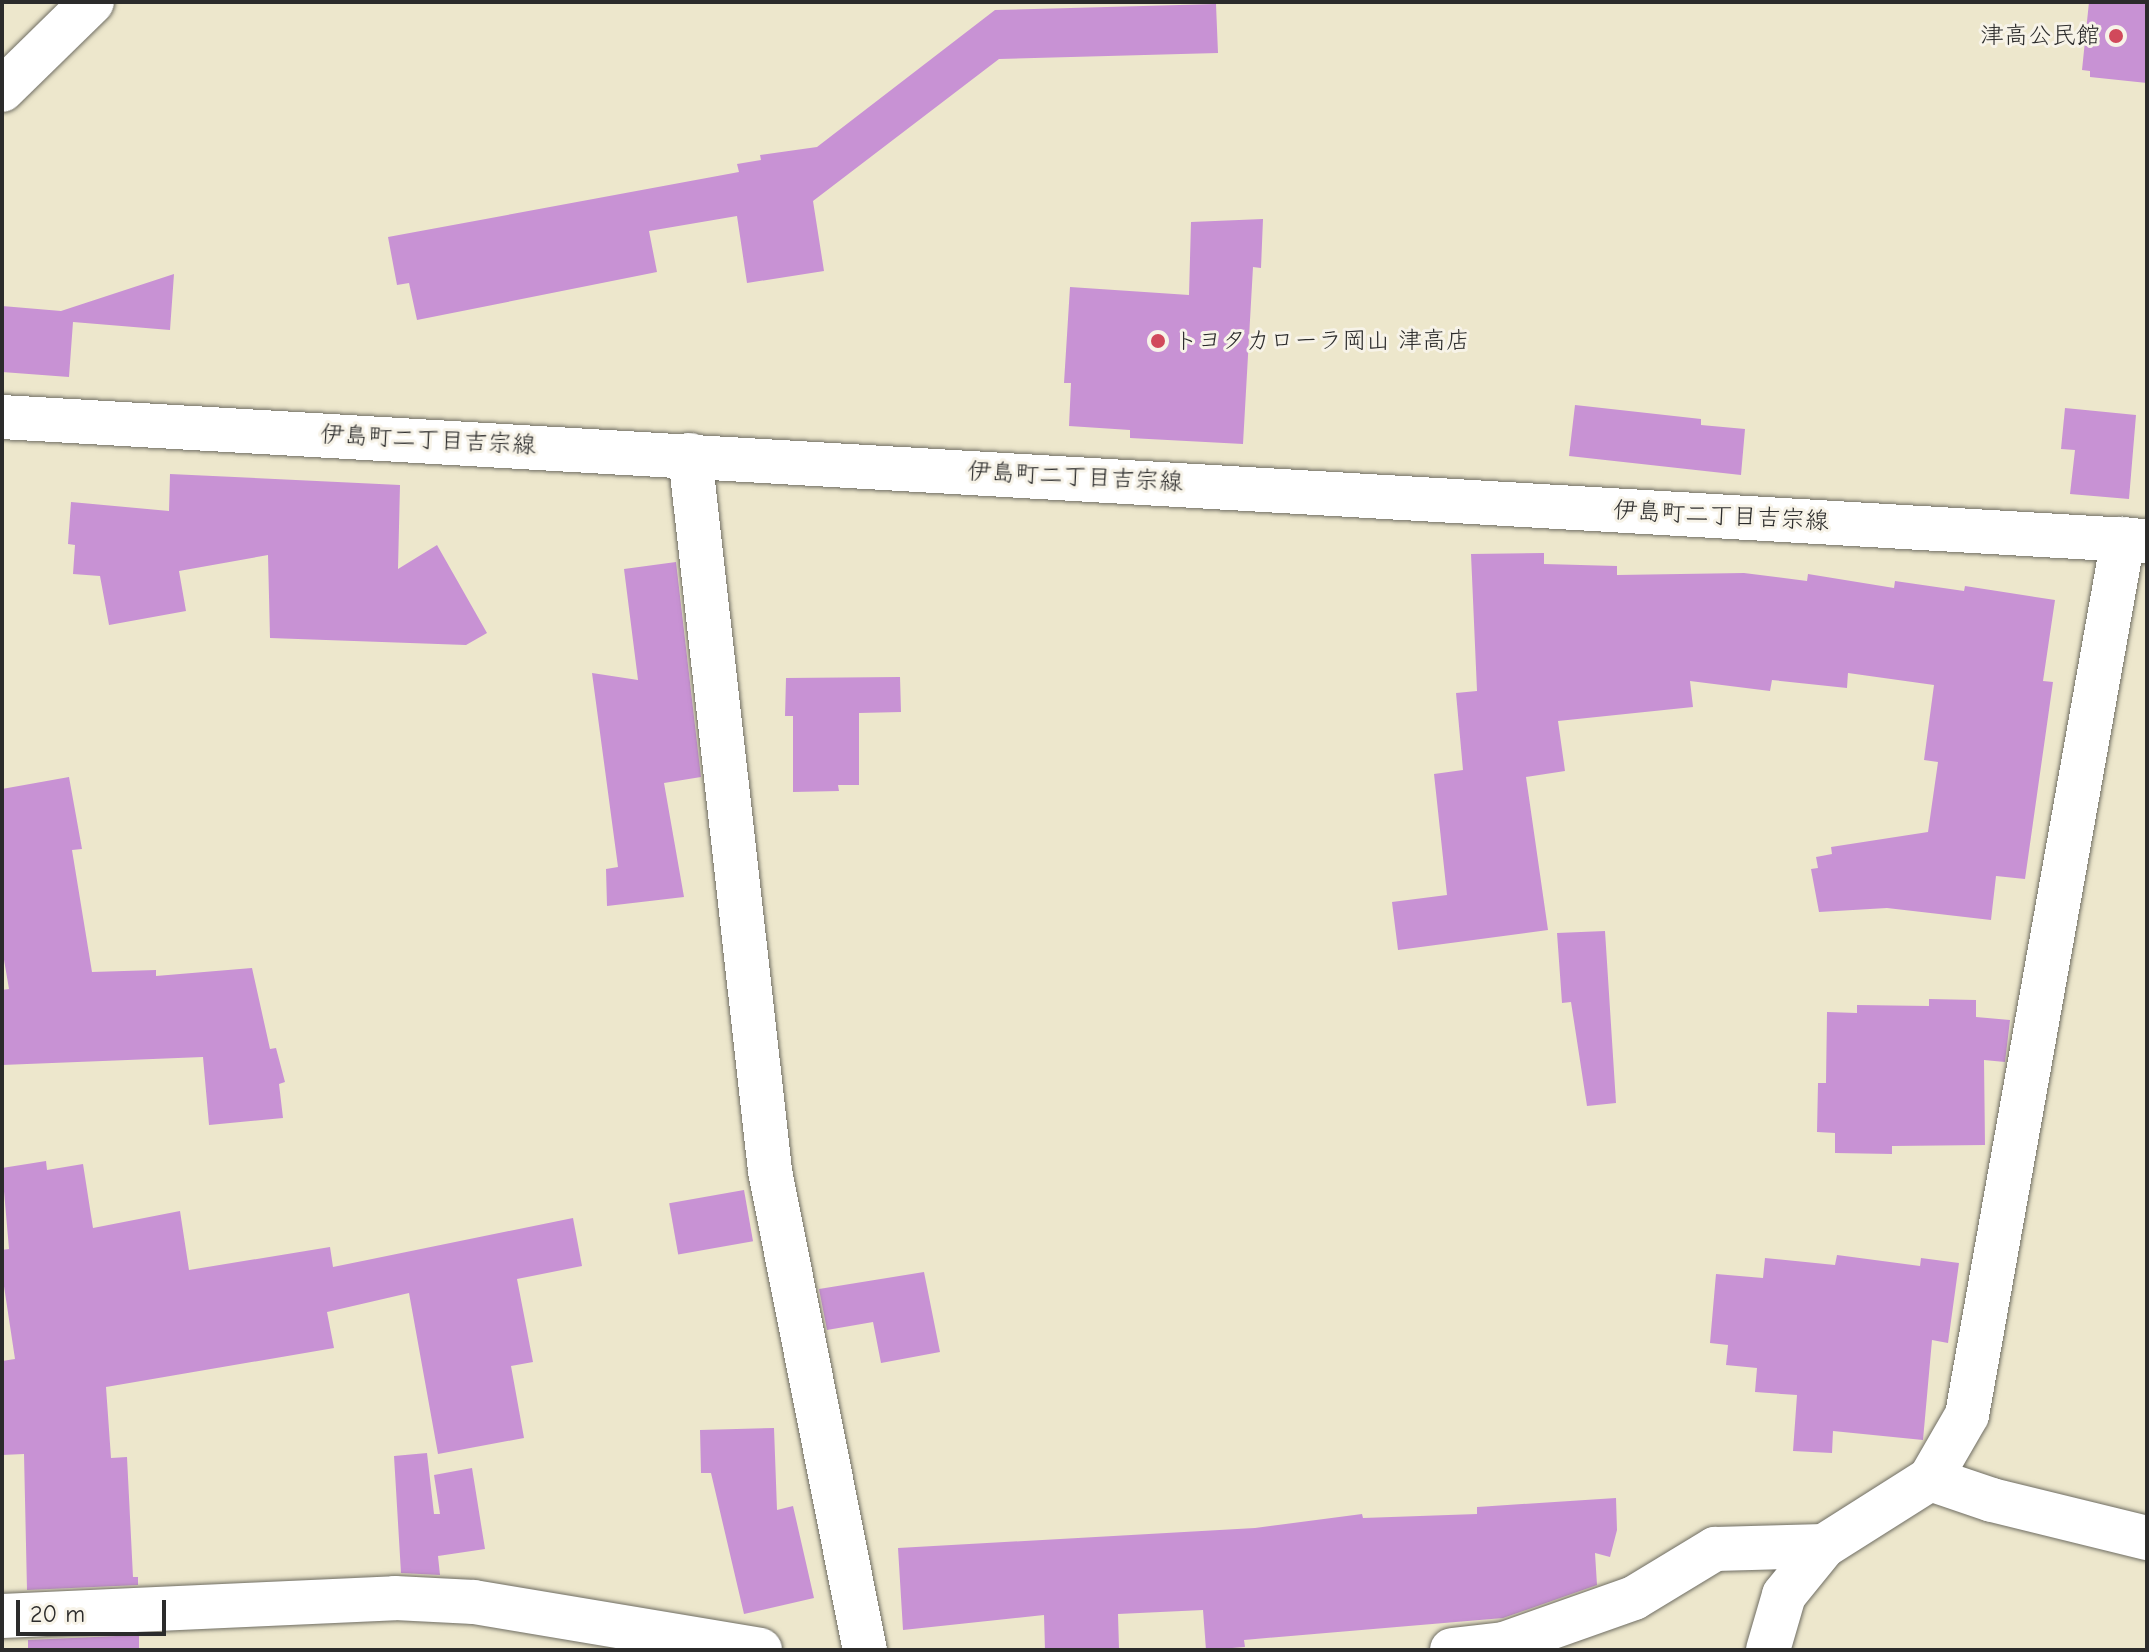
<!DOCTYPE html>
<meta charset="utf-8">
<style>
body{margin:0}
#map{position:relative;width:2149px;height:1652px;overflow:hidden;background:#ede7cc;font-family:"Comic Neue","Klee One",sans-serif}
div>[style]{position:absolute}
.building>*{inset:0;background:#c892d4;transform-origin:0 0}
.roads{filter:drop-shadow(0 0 2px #6f6d63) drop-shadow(0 0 2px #6f6d63)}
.minor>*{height:44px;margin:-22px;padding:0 22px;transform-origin:22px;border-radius:22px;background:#fff}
.tertiary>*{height:44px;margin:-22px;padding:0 22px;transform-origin:22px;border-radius:22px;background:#fff}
.dots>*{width:22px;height:22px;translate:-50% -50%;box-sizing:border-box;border:4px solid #f7f3e8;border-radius:50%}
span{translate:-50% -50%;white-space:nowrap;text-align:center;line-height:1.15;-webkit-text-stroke:6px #f7f3e8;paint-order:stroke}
.poi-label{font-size:24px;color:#2b2b2b}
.right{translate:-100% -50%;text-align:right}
.left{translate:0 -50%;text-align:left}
.street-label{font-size:24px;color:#2b2b2b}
.frame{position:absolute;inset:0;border:4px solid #2b2b2b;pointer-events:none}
.scale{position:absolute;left:16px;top:1600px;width:150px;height:36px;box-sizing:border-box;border:4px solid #2b2b2b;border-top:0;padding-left:10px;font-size:24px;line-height:28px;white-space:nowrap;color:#2b2b2b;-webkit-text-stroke:6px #f7f3e8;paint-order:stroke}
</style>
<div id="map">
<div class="building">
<div style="clip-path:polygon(2089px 2px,2147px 2px,2147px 83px,2090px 77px,2090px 71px,2082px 70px)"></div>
<div style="clip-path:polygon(1216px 4px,1218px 53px,999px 59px,813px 201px,824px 271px,747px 283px,737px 216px,649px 231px,657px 272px,417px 320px,409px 283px,397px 285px,388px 237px,739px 172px,737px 164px,761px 160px,760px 155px,817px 147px,995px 10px)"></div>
<div style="clip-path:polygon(1263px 219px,1261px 268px,1253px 267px,1243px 444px,1130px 438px,1130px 430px,1069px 426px,1071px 383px,1064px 383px,1070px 287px,1189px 295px,1191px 222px)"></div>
<div style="clip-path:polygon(174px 274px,170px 330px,73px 322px,69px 377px,2px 372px,2px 306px,61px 311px)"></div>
<div style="clip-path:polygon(1575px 405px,1701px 419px,1701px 425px,1745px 429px,1741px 475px,1569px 456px)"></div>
<div style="clip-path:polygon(2065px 408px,2136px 415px,2129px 499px,2070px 494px,2075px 450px,2061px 449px)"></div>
<div style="clip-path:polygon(170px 474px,400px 485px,398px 569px,437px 545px,487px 633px,466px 645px,270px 638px,268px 555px,179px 571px,186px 611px,109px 625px,100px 576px,73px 574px,75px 545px,68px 544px,71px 502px,169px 511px)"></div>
<div style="clip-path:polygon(1544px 553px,1544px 564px,1617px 566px,1617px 575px,1744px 573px,1807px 581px,1808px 574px,1894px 588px,1895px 581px,1964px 591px,1965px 586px,2055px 600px,2043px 681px,2053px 682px,2025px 879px,1996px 876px,1991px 920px,1887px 908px,1819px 912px,1811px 869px,1818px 868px,1816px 857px,1832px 854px,1831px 847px,1928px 832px,1938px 762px,1924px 760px,1934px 685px,1848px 673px,1847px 688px,1772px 680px,1770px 691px,1690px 681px,1693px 707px,1558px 721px,1565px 771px,1526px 777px,1548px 930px,1398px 950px,1392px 902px,1447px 895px,1434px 774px,1463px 770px,1456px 693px,1477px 691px,1471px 554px)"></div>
<div style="clip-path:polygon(676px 562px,701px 777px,664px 783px,684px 897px,607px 906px,606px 869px,618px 867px,592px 673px,638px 680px,624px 569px)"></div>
<div style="clip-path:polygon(900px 677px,901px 712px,859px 713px,859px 785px,838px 785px,839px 791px,793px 792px,793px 716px,785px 716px,786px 678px)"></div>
<div style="clip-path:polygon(69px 777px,82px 849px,72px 850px,92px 972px,156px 970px,156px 976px,252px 968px,270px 1049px,276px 1048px,285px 1082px,279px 1084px,283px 1118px,209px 1125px,203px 1057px,2px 1065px,2px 990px,9px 989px,2px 948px,2px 789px)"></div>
<div style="clip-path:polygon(1605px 931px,1616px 1103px,1587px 1106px,1571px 1002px,1562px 1003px,1557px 933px)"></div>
<div style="clip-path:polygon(1929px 999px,1976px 1000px,1976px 1017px,2010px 1020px,2005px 1062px,1984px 1060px,1985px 1145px,1892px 1146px,1892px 1154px,1835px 1153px,1835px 1133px,1817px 1132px,1818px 1083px,1826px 1083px,1827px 1012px,1857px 1013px,1857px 1005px,1929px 1006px)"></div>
<div style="clip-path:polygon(46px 1161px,47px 1170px,83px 1164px,93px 1228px,180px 1211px,189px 1270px,330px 1247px,333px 1267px,573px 1218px,582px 1266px,517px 1279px,533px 1362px,511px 1366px,524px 1438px,438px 1454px,409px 1293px,327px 1312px,334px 1348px,106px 1387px,111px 1458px,127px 1457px,133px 1577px,138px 1577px,138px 1585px,27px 1590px,24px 1454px,2px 1455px,2px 1361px,15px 1359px,2px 1273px,2px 1250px,9px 1249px,2px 1168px)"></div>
<div style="left:744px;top:1190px;width:52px;height:76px;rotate:80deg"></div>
<div style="clip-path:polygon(1837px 1255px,1920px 1266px,1921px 1258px,1959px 1263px,1948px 1343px,1932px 1340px,1923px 1440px,1833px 1431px,1832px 1453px,1793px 1451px,1797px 1395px,1755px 1392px,1757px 1368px,1726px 1365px,1728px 1345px,1710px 1343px,1716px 1274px,1763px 1278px,1765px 1258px,1835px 1265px)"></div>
<div style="clip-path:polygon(924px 1272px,940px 1352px,881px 1363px,873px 1322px,827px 1330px,819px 1289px)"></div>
<div style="clip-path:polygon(774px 1428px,777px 1510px,793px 1506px,814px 1598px,744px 1614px,711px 1473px,701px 1473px,700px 1430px)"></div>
<div style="clip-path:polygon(427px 1453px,434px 1514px,440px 1514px,434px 1475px,472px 1468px,485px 1549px,438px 1556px,440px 1575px,401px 1573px,394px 1456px)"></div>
<div style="clip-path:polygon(1616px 1498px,1617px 1530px,1610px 1557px,1595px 1553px,1597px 1585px,1503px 1618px,1244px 1640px,1245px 1647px,1206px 1650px,1203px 1610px,1118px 1614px,1119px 1648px,1045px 1650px,1044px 1615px,903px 1630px,898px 1548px,1255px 1528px,1362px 1514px,1363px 1518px,1477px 1514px,1477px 1507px)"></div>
<div style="clip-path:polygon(139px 1635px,139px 1650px,28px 1650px,28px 1640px)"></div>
</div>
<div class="roads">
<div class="minor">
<div style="left:690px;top:455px;width:720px;rotate:83.62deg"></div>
<div style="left:770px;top:1171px;width:488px;rotate:78.8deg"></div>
<div style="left:1930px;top:1479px;width:65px;rotate:18.7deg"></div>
<div style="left:1992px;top:1500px;width:160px;rotate:13.8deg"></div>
<div style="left:2px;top:1616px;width:393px;rotate:-2.6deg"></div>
<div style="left:395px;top:1598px;width:79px;rotate:2.9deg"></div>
<div style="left:474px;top:1602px;width:290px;rotate:9.5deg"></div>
<div style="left:1452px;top:1650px;width:52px;rotate:-6.6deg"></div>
<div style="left:1504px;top:1644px;width:138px;rotate:-19.5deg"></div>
<div style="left:1634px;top:1598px;width:95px;rotate:-31.2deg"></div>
<div style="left:1715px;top:1549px;width:109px;rotate:-1.6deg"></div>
</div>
<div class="tertiary">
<div style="left:2px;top:90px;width:126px;rotate:-44.4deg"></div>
<div style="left:2px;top:417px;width:2149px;rotate:3.31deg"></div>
<div style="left:1768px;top:1650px;width:57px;rotate:-73.8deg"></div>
<div style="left:1784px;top:1595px;width:63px;rotate:-50.8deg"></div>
<div style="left:1824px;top:1546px;width:125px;rotate:-32.3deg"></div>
<div style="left:1930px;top:1479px;width:74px;rotate:-60deg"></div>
<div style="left:1967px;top:1415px;width:890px;rotate:-79.9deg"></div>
</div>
</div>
<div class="dots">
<div style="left:2116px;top:36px;background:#d1495b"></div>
<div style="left:1158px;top:341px;background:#d1495b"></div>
</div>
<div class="poi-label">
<span class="right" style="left:2100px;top:36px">津高公民館</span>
<span class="left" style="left:1174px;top:341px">トヨタカローラ岡山 津高店</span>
</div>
<div class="street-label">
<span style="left:428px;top:440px;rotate:3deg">伊島町二丁目吉宗線</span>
<span style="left:1075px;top:477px;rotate:3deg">伊島町二丁目吉宗線</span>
<span style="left:1721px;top:516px;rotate:3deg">伊島町二丁目吉宗線</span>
</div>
<div class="frame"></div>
<div class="scale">20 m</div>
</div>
